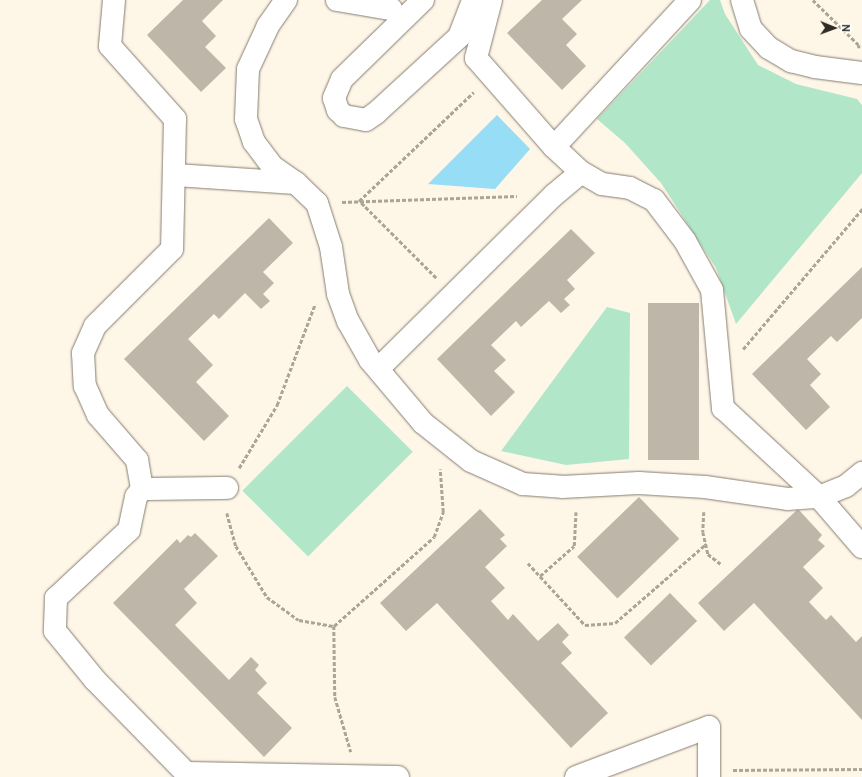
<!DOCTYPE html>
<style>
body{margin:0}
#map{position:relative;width:862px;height:777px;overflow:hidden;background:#fef6e7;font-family:Cabin,sans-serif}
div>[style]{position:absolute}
.green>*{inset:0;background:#b1e7c8;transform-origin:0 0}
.water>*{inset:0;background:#96ddf5}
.building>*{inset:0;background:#beb6a8;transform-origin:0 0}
.path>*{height:2.5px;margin-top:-1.25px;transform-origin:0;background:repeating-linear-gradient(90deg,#aaa499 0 4px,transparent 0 6px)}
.roads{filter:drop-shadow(0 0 1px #847d70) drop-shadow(0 0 1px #847d70)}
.minor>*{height:22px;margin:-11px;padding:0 11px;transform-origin:11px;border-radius:11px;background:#fff}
span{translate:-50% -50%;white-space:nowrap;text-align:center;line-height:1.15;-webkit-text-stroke:3px #fff;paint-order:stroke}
.north{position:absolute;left:814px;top:8px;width:40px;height:40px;-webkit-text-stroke:3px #fff;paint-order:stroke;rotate:91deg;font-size:11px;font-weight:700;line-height:16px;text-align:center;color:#2f2c27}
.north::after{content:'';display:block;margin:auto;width:14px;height:18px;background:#2f2c27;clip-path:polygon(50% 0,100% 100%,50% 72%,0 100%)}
</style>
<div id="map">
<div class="green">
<div style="clip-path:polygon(710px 0,720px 0,725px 14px,758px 65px,796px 84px,857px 99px,862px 105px,862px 173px,736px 324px,716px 268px,661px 183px,625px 143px,597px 119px)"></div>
<div style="clip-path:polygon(607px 307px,630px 313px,629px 459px,566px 465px,501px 451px)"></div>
<div style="left:347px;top:386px;width:93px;height:148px;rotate:45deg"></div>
</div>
<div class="water">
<div style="clip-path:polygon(497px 115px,530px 149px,495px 189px,428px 184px)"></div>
</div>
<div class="building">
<div style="clip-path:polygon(183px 0,223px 0,202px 21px,216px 36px,205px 47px,226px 68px,201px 92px,147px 35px)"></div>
<div style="clip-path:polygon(542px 0,582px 0,562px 19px,577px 34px,566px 45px,586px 66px,562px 90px,507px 33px)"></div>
<div style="clip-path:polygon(269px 218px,293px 243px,263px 272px,274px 283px,263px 294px,270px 301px,261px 309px,245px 293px,219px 319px,214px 314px,188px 339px,213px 365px,196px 382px,229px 416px,204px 441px,124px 359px)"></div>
<div style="clip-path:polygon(571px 229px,595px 253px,567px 280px,575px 289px,564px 299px,570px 305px,561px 313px,549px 301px,521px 327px,516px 321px,491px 345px,506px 360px,494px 371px,515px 392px,491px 416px,437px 359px)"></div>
<div style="clip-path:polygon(862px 267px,862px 318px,837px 342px,831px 336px,807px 359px,821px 374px,810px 385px,830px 407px,806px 430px,752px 374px)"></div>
<div style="left:648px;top:303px;width:51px;height:157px"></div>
<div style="left:639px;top:497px;width:58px;height:86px;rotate:46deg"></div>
<div style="clip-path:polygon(480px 509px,505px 535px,500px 539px,507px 546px,485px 567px,505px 588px,491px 601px,508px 620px,513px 614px,538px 641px,558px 623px,569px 635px,562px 642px,572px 653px,561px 663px,608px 713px,571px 748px,437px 603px,406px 631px,380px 603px)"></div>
<div style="clip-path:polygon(798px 509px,822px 535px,818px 540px,825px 546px,803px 567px,823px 588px,809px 602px,826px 620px,831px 615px,856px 642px,862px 636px,862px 720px,754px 603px,724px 631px,698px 603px)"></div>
<div style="clip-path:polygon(195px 533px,218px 556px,184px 589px,197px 603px,175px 625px,229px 680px,251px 657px,259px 665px,255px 670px,267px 683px,257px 693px,292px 728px,264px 757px,113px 603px,177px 539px,180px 543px,188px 535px,191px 537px)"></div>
<div style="left:670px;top:593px;width:39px;height:64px;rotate:46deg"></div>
</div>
<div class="path">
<div style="left:813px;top:0;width:64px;rotate:44.4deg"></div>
<div style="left:859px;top:45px;width:3px;rotate:90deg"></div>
<div style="left:342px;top:202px;width:175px;rotate:-2deg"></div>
<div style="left:436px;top:278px;width:109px;rotate:-135deg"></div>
<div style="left:359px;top:201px;width:158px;rotate:-43.5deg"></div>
<div style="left:743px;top:349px;width:184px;rotate:-49.6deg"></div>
<div style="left:239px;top:468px;width:74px;rotate:-58.9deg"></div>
<div style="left:277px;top:405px;width:108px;rotate:-69.4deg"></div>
<div style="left:704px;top:512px;width:20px;rotate:93deg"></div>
<div style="left:703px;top:532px;width:23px;rotate:77deg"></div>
<div style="left:708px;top:554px;width:16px;rotate:38deg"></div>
<div style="left:227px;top:513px;width:34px;rotate:75deg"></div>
<div style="left:236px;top:546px;width:60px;rotate:58.7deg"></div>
<div style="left:267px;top:597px;width:39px;rotate:36deg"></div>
<div style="left:299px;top:620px;width:36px;rotate:10deg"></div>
<div style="left:334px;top:626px;width:134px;rotate:-41.7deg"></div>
<div style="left:434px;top:537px;width:27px;rotate:-70deg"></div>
<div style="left:443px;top:512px;width:43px;rotate:-94deg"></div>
<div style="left:528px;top:563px;width:84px;rotate:47.4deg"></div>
<div style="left:585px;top:625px;width:30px;rotate:-4deg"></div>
<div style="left:615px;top:623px;width:121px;rotate:-41deg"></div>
<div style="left:540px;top:576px;width:45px;rotate:-41.4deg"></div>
<div style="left:574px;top:546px;width:34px;rotate:-87deg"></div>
<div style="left:334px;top:626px;width:71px;rotate:89.2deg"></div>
<div style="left:335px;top:697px;width:57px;rotate:73.8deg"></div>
<div style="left:733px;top:770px;width:129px;rotate:-0.4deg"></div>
</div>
<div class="roads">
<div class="minor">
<div style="left:114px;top:0;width:46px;rotate:95deg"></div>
<div style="left:110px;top:46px;width:98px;rotate:48.3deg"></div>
<div style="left:175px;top:119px;width:130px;rotate:91.3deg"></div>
<div style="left:172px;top:249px;width:109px;rotate:135deg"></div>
<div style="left:95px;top:326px;width:30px;rotate:114deg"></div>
<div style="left:83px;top:353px;width:33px;rotate:87deg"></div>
<div style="left:85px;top:386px;width:32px;rotate:66deg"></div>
<div style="left:98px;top:415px;width:60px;rotate:49.1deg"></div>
<div style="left:137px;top:460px;width:29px;rotate:80deg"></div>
<div style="left:142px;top:489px;width:10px;rotate:127deg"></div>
<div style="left:136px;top:497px;width:34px;rotate:102deg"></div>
<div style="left:129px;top:530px;width:100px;rotate:137deg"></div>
<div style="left:56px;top:598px;width:33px;rotate:92deg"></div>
<div style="left:55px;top:631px;width:63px;rotate:50.8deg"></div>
<div style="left:95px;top:680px;width:130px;rotate:45.6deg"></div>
<div style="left:186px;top:773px;width:212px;rotate:1.1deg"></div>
<div style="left:286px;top:0;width:32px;rotate:125deg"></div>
<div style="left:268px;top:26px;width:47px;rotate:114.9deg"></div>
<div style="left:248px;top:69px;width:50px;rotate:92.3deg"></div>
<div style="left:246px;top:119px;width:24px;rotate:71deg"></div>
<div style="left:254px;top:142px;width:31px;rotate:53deg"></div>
<div style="left:273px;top:167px;width:28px;rotate:35deg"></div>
<div style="left:296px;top:183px;width:29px;rotate:44deg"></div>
<div style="left:317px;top:203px;width:46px;rotate:72.3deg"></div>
<div style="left:331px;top:247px;width:48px;rotate:81.5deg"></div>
<div style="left:338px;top:294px;width:29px;rotate:70deg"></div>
<div style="left:348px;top:321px;width:45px;rotate:60.6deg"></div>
<div style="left:370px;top:360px;width:82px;rotate:49.9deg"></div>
<div style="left:423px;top:423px;width:61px;rotate:38.4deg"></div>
<div style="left:471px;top:461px;width:57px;rotate:23.9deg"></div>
<div style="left:523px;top:484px;width:39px;rotate:4deg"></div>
<div style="left:562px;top:487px;width:77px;rotate:-3deg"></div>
<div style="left:639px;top:483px;width:66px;rotate:3.5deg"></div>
<div style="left:705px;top:487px;width:83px;rotate:8.3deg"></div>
<div style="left:787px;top:499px;width:32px;rotate:-4deg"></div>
<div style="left:819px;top:497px;width:29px;rotate:-22deg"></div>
<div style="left:846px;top:486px;width:21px;rotate:-39deg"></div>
<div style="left:337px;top:0;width:55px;rotate:9.5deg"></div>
<div style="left:423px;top:0;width:113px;rotate:135.7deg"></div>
<div style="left:342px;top:79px;width:21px;rotate:113deg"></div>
<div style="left:334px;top:98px;width:13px;rotate:72deg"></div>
<div style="left:338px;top:110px;width:8px;rotate:45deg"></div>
<div style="left:344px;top:116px;width:22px;rotate:10deg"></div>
<div style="left:366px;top:120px;width:12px;rotate:-35deg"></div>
<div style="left:376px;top:113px;width:113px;rotate:-42.5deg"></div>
<div style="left:459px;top:37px;width:40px;rotate:-69deg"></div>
<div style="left:491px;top:0;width:60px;rotate:104.5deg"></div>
<div style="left:476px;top:58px;width:118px;rotate:48.8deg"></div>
<div style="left:554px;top:147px;width:37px;rotate:43deg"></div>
<div style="left:581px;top:172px;width:24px;rotate:30deg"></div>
<div style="left:602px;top:184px;width:28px;rotate:8deg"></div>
<div style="left:630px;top:188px;width:27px;rotate:27deg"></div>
<div style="left:654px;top:200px;width:51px;rotate:52.9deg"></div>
<div style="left:685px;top:241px;width:56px;rotate:61.1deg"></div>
<div style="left:712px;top:290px;width:119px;rotate:84.7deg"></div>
<div style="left:723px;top:408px;width:131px;rotate:42.8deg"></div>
<div style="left:819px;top:497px;width:66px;rotate:49.3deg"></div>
<div style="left:742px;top:0;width:30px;rotate:73deg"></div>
<div style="left:751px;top:29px;width:26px;rotate:47deg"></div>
<div style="left:769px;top:48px;width:26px;rotate:31deg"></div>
<div style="left:791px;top:61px;width:25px;rotate:14deg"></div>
<div style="left:815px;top:67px;width:47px;rotate:7.3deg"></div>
<div style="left:554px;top:147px;width:200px;rotate:-47.2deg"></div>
<div style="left:175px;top:175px;width:121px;rotate:3.8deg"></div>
<div style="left:379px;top:368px;width:246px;rotate:-44.7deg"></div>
<div style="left:554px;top:195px;width:35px;rotate:-40deg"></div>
<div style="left:142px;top:489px;width:85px;rotate:-0.7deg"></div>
<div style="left:576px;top:777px;width:142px;rotate:-20.6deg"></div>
<div style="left:709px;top:727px;width:50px;rotate:90deg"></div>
</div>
</div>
<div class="north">N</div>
</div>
